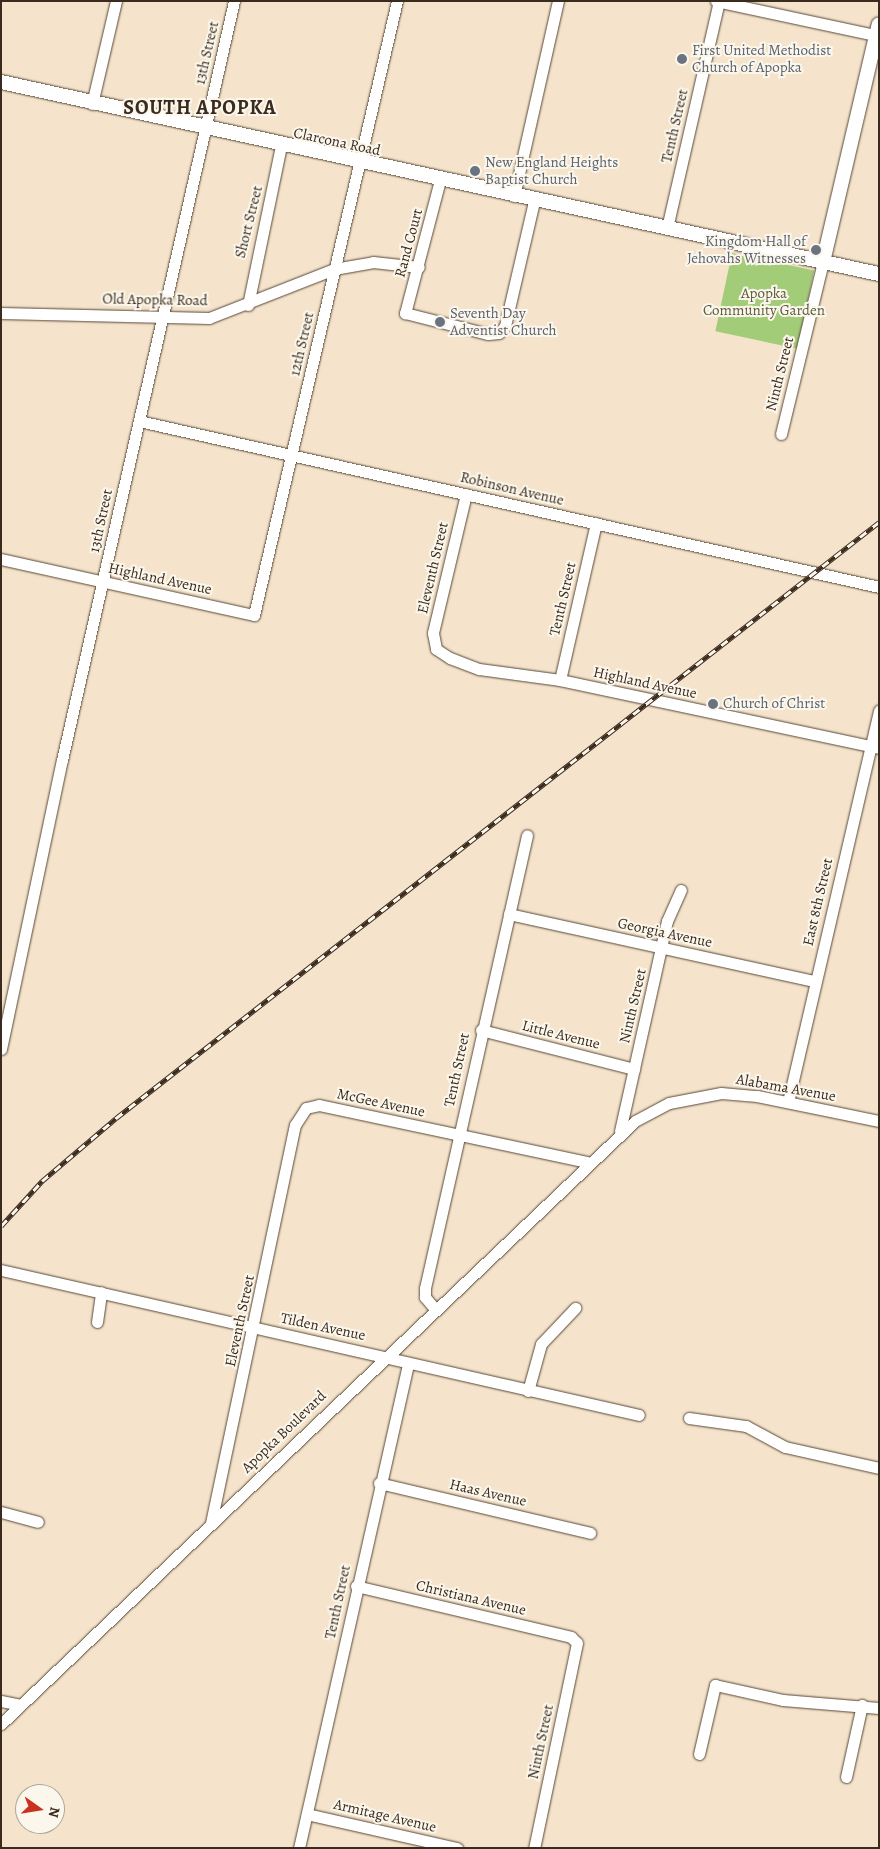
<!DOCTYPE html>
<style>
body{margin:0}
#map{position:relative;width:880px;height:1849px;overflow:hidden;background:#f5e4cb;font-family:Alegreya,serif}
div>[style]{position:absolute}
.green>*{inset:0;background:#a3cc78;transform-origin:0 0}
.roads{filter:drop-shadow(0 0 1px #574638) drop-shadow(0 0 1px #574638)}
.minor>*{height:11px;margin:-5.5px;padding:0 5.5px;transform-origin:5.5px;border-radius:5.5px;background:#fff}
.major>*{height:14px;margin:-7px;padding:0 7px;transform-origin:7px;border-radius:7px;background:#fff}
.rail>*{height:4.5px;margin-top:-2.25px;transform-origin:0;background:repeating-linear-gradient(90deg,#fbf7ec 0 8px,#3b2a1e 0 16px);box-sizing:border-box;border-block:1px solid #3b2a1e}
.dots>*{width:14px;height:14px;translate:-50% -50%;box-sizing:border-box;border:2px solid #fbf7ec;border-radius:50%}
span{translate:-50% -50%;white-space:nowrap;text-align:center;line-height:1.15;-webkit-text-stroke:4px #fbf7ec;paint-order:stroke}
.worship-label{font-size:15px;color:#5b616d}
.left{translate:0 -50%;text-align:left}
.right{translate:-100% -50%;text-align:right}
.street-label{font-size:15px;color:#3b2a1e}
.park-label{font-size:15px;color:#5a5b39}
.district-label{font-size:20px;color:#3b2a1e;font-weight:700;letter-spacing:1px}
.frame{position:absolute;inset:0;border:2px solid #3b2a1e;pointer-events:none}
.north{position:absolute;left:15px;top:1784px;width:50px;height:50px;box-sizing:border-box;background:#fbf7ec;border:1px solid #aea59a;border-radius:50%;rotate:103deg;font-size:14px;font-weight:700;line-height:20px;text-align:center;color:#3b2a1e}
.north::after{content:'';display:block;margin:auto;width:18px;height:22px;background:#c8321e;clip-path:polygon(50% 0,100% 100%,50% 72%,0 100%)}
</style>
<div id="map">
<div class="green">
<div style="left:732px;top:253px;width:84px;height:80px;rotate:12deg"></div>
</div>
<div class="roads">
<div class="minor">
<div style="left:716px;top:1px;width:167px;rotate:12.1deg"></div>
<div style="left:92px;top:104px;width:106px;rotate:-76.9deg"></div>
<div style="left:440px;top:180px;width:138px;rotate:104.7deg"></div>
<div style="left:405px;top:313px;width:86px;rotate:14.2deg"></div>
<div style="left:488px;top:334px;width:11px;rotate:-5deg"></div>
<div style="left:499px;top:333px;width:9px;rotate:-49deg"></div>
<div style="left:505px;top:326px;width:128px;rotate:-76.9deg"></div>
<div style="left:514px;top:196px;width:200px;rotate:-77.3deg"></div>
<div style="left:667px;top:228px;width:233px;rotate:-77.1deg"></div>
<div style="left:248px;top:305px;width:162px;rotate:-78.3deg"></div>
<div style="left:1px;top:313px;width:208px;rotate:1.4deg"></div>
<div style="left:209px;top:318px;width:134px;rotate:-21.4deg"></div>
<div style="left:334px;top:269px;width:40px;rotate:-10deg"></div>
<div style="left:373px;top:262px;width:46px;rotate:6.2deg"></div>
<div style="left:139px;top:421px;width:758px;rotate:12.64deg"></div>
<div style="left:781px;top:434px;width:177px;rotate:-76.3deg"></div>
<div style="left:466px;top:494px;width:143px;rotate:103.4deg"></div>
<div style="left:433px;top:633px;width:16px;rotate:79deg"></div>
<div style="left:436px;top:649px;width:17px;rotate:33deg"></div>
<div style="left:450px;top:658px;width:31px;rotate:21deg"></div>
<div style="left:479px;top:669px;width:82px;rotate:7.7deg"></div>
<div style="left:560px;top:680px;width:326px;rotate:12deg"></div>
<div style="left:1px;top:559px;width:259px;rotate:12.5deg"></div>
<div style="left:254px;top:615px;width:630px;rotate:-76.89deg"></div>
<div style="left:560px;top:680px;width:161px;rotate:-77.1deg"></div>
<div style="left:509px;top:914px;width:313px;rotate:12.4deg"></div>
<div style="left:481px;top:1030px;width:158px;rotate:14.3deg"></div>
<div style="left:1px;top:1049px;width:295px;rotate:-78.1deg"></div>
<div style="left:62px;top:760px;width:778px;rotate:-77.23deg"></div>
<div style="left:788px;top:1102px;width:402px;rotate:-76.9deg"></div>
<div style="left:620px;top:1131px;width:215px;rotate:-77.4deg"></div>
<div style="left:667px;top:921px;width:34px;rotate:-66deg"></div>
<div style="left:1px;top:1270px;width:654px;rotate:12.8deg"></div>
<div style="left:435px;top:1309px;width:16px;rotate:-130deg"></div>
<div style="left:425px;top:1297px;width:9px;rotate:-90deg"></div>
<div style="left:425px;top:1288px;width:464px;rotate:-77.3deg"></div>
<div style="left:97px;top:1322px;width:30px;rotate:-82deg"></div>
<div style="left:528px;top:1391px;width:49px;rotate:-74.5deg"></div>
<div style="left:541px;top:1344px;width:50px;rotate:-46.6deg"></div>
<div style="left:689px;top:1418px;width:58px;rotate:8deg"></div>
<div style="left:746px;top:1426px;width:44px;rotate:28.3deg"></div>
<div style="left:785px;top:1447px;width:96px;rotate:12.6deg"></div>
<div style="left:379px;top:1483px;width:217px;rotate:13.3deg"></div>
<div style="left:1px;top:1512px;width:38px;rotate:15deg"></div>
<div style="left:211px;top:1523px;width:407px;rotate:-78.1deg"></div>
<div style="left:295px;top:1125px;width:20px;rotate:-57deg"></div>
<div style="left:306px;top:1108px;width:13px;rotate:-13deg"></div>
<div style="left:319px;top:1105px;width:274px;rotate:12deg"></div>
<div style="left:356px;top:1586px;width:221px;rotate:13.3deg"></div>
<div style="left:571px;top:1637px;width:8px;rotate:45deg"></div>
<div style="left:577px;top:1643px;width:209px;rotate:101.8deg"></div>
<div style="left:1px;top:1701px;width:20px;rotate:11deg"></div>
<div style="left:1px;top:1724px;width:875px;rotate:-43.56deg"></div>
<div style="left:635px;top:1121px;width:38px;rotate:-28deg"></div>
<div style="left:669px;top:1103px;width:53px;rotate:-10.9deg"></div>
<div style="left:721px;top:1093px;width:36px;rotate:5deg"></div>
<div style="left:757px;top:1096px;width:125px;rotate:11.6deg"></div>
<div style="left:699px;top:1754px;width:71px;rotate:-76.9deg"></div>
<div style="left:715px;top:1685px;width:70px;rotate:12.4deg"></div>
<div style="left:783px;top:1700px;width:96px;rotate:4.8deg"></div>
<div style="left:846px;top:1777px;width:74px;rotate:-77.5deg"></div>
<div style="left:307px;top:1814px;width:154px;rotate:12.8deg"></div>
<div style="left:299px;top:1848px;width:497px;rotate:-77.3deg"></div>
</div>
<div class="major">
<div style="left:1px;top:82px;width:899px;rotate:12.34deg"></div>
<div style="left:823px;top:262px;width:244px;rotate:-76.8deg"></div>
</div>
</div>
<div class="rail">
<div style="left:1px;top:1226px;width:61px;rotate:-47.7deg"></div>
<div style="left:42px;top:1181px;width:97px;rotate:-40.4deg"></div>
<div style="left:116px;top:1118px;width:968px;rotate:-37.99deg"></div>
</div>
<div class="dots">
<div style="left:682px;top:59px;background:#6b7280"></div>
<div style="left:475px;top:171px;background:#6b7280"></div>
<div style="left:816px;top:250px;background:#6b7280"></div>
<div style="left:440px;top:322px;background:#6b7280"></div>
<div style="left:713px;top:704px;background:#6b7280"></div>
</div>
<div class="worship-label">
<span class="left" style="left:692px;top:59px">First United Methodist<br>Church of Apopka</span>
<span class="left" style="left:485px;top:171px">New England Heights<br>Baptist Church</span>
<span class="right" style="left:806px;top:250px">Kingdom Hall of<br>Jehovahs Witnesses</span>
<span class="left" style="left:450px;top:322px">Seventh Day<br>Adventist Church</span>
<span class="left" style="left:723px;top:704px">Church of Christ</span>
</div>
<div class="street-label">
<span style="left:207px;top:53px;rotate:-77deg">13th Street</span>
<span style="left:675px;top:126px;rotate:-77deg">Tenth Street</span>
<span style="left:337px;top:142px;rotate:12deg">Clarcona Road</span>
<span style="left:249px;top:222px;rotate:-76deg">Short Street</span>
<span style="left:409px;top:243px;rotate:-75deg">Rand Court</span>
<span style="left:155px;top:300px;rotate:1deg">Old Apopka Road</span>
<span style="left:302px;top:344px;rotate:-77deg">12th Street</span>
<span style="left:780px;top:374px;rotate:-76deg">Ninth Street</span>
<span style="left:512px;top:489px;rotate:13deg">Robinson Avenue</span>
<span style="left:101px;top:521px;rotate:-78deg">13th Street</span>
<span style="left:433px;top:568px;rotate:-77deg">Eleventh Street</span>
<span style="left:160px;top:579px;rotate:12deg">Highland Avenue</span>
<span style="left:563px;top:599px;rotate:-77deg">Tenth Street</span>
<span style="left:645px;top:683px;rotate:12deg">Highland Avenue</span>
<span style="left:818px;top:902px;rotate:-77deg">East 8th Street</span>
<span style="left:665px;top:933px;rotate:12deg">Georgia Avenue</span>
<span style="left:633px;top:1006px;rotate:-77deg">Ninth Street</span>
<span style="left:561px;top:1035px;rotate:14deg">Little Avenue</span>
<span style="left:457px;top:1070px;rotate:-78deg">Tenth Street</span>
<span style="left:786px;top:1088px;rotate:10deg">Alabama Avenue</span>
<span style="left:381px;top:1103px;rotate:12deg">McGee Avenue</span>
<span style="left:240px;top:1321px;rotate:-78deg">Eleventh Street</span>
<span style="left:323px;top:1327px;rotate:12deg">Tilden Avenue</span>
<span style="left:284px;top:1432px;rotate:-44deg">Apopka Boulevard</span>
<span style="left:488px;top:1493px;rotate:13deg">Haas Avenue</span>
<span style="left:471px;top:1598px;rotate:13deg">Christiana Avenue</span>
<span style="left:338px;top:1602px;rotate:-78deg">Tenth Street</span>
<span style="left:541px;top:1742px;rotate:-78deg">Ninth Street</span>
<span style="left:385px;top:1816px;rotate:13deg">Armitage Avenue</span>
</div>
<div class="park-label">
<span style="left:764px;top:302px">Apopka<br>Community Garden</span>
</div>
<div class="district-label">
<span style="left:200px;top:107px">SOUTH APOPKA</span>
</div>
<div class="frame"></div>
<div class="north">N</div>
</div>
